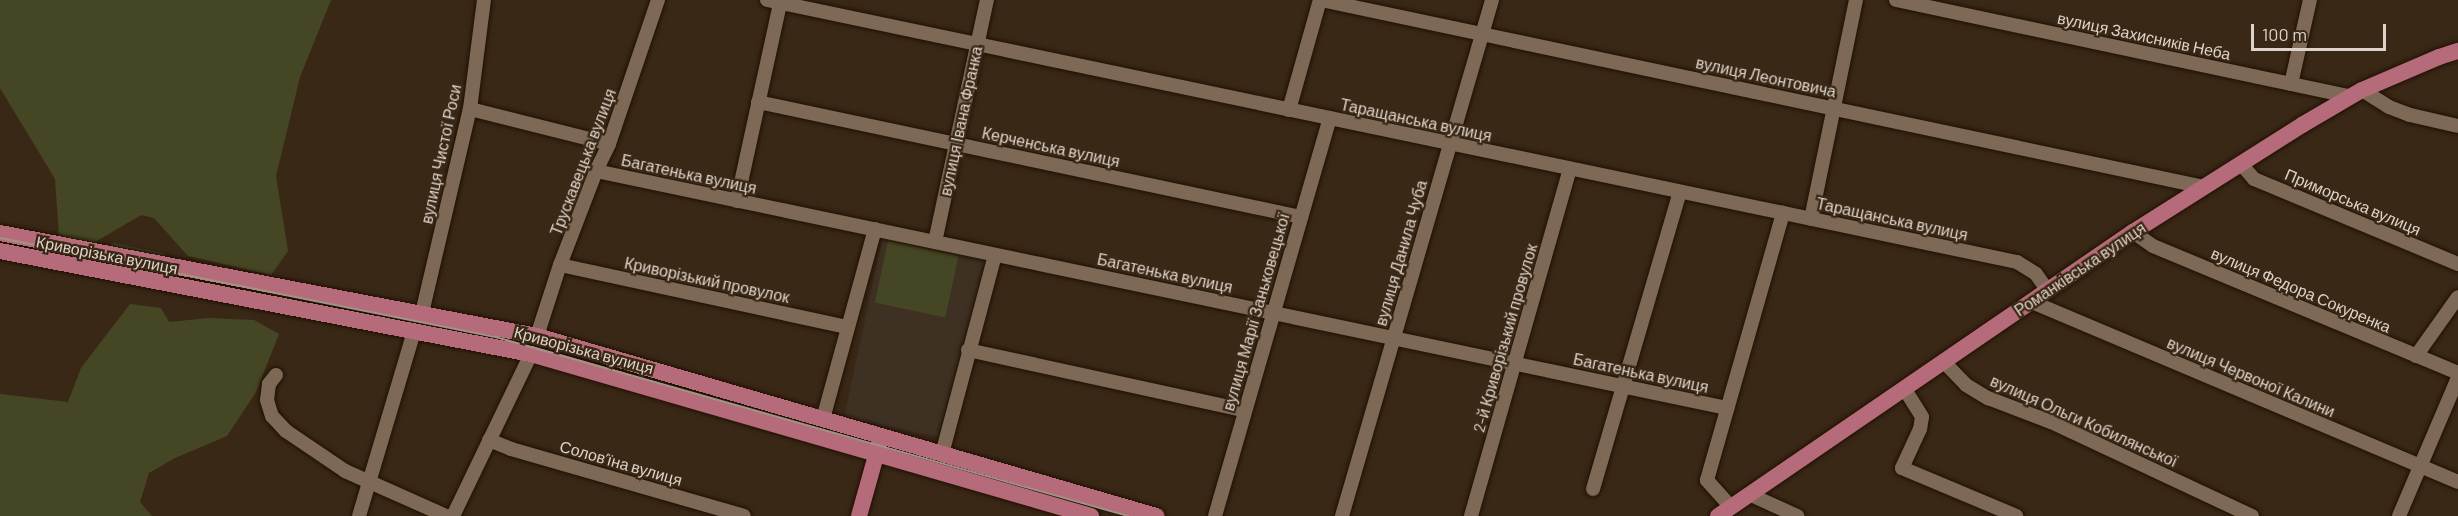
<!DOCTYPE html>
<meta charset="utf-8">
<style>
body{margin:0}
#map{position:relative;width:2458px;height:516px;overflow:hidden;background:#3a2817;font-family:Barlow,sans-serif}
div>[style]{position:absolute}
.education>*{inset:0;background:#3e3123;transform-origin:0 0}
.green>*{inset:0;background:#454724;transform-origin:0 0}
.roads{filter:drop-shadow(0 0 2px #201102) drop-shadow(0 0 2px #201102)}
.minor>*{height:14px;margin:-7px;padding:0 7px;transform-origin:7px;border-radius:7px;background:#7d6956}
.major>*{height:16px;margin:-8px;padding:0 8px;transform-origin:8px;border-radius:8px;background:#b56b79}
.tram>*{height:1.5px;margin:-0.75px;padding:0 0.75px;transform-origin:0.75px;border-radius:0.75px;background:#a19487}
span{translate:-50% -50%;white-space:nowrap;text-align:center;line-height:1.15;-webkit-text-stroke:4.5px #3a2817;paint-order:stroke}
.street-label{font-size:16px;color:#ded3c8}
.scale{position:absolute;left:2251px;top:24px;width:135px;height:27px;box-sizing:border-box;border:3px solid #ded3c8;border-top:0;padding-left:8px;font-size:18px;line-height:21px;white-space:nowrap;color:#ded3c8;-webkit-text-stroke:4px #3a2817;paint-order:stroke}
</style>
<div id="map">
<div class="education">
<div style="left:883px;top:235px;width:109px;height:186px;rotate:12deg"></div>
</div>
<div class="green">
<div style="clip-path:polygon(0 0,331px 0,300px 77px,276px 176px,288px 251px,271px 275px,188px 256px,154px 218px,141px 215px,90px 245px,59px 237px,55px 179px,0 88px)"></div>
<div style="left:888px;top:241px;width:72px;height:63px;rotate:12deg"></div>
<div style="clip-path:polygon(114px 243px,162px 253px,166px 257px,109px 246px)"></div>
<div style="clip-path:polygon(130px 304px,161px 308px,169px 322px,208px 318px,254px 320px,279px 334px,256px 392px,227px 436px,175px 458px,149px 473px,140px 502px,152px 516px,0 516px,0 394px,68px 402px,81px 368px)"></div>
</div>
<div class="roads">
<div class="minor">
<div style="left:767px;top:0;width:1277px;rotate:11.84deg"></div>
<div style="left:2017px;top:262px;width:22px;rotate:32deg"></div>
<div style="left:2036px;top:274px;width:19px;rotate:55deg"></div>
<div style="left:1321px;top:0;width:903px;rotate:11.96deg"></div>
<div style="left:1896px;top:0;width:465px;rotate:12deg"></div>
<div style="left:2291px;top:84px;width:86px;rotate:-77.3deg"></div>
<div style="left:2362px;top:90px;width:32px;rotate:32deg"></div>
<div style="left:2389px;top:107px;width:22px;rotate:21deg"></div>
<div style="left:2410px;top:115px;width:49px;rotate:12.9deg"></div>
<div style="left:758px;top:102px;width:555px;rotate:11.96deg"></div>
<div style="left:470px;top:109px;width:143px;rotate:14.1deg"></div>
<div style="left:1289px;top:110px;width:114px;rotate:-74.3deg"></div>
<div style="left:2241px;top:164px;width:20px;rotate:49deg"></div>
<div style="left:2254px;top:179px;width:221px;rotate:22.6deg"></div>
<div style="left:596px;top:171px;width:1156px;rotate:11.84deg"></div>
<div style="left:737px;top:201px;width:203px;rotate:-77.7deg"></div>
<div style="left:1811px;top:219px;width:224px;rotate:-78.4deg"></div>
<div style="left:2133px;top:232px;width:24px;rotate:35deg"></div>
<div style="left:2153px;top:246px;width:330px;rotate:22.6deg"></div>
<div style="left:935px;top:242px;width:248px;rotate:-77.9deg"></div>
<div style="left:560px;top:265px;width:294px;rotate:12.2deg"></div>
<div style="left:2032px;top:302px;width:462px;rotate:22.9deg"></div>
<div style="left:422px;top:313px;width:210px;rotate:-76.8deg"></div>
<div style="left:470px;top:109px;width:110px;rotate:-82.7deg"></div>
<div style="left:537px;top:336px;width:75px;rotate:-72.1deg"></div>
<div style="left:560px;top:265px;width:101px;rotate:-69deg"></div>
<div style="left:596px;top:171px;width:30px;rotate:-64deg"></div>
<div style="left:609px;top:144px;width:152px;rotate:-71.2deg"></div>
<div style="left:968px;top:350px;width:282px;rotate:12.3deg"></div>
<div style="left:2416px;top:356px;width:72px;rotate:-54.6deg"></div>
<div style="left:1943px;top:361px;width:33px;rotate:46deg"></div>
<div style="left:1966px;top:385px;width:26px;rotate:31deg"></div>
<div style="left:1988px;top:398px;width:67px;rotate:20.9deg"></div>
<div style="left:2051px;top:422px;width:222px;rotate:25.1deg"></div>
<div style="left:276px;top:375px;width:11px;rotate:128deg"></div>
<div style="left:269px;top:384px;width:16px;rotate:97deg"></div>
<div style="left:267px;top:400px;width:17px;rotate:73deg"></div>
<div style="left:272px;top:416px;width:21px;rotate:47deg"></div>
<div style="left:286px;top:431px;width:71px;rotate:34.1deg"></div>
<div style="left:345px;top:471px;width:111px;rotate:24deg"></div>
<div style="left:1904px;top:388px;width:34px;rotate:58deg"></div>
<div style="left:1922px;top:417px;width:12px;rotate:99deg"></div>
<div style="left:1920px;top:429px;width:43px;rotate:114.8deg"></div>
<div style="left:1902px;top:468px;width:124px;rotate:22.8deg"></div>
<div style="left:823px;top:419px;width:197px;rotate:-74.7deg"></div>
<div style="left:489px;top:440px;width:24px;rotate:22deg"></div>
<div style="left:511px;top:449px;width:242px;rotate:16deg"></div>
<div style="left:942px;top:454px;width:206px;rotate:-75.1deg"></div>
<div style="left:1593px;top:489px;width:309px;rotate:-73.7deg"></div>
<div style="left:1751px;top:495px;width:51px;rotate:24.5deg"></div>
<div style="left:1731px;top:507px;width:36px;rotate:-132deg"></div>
<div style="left:1707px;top:480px;width:278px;rotate:-74.1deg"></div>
<div style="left:359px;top:516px;width:192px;rotate:-73.4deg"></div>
<div style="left:453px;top:516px;width:180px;rotate:-64.3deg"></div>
<div style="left:1215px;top:516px;width:414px;rotate:-73.9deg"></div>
<div style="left:1342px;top:516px;width:537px;rotate:-73.79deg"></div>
<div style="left:1471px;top:516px;width:361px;rotate:-74.1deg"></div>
<div style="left:2399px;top:516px;width:150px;rotate:-66.9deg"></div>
</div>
<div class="major">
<div style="left:0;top:233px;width:547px;rotate:10.86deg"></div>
<div style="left:537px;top:336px;width:645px;rotate:16.21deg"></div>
<div style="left:0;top:251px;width:541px;rotate:10.98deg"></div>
<div style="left:531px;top:354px;width:583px;rotate:16.13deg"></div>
<div style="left:859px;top:516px;width:74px;rotate:-74.3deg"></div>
<div style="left:1718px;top:516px;width:503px;rotate:-34.39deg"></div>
<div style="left:2133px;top:232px;width:200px;rotate:-32.3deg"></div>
<div style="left:2302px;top:125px;width:69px;rotate:-30.3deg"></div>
<div style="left:2362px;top:90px;width:84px;rotate:-23.2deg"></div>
<div style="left:2439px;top:57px;width:20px;rotate:-18deg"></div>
</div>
</div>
<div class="tram">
<div style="left:0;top:238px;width:506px;rotate:11.29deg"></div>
<div style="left:496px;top:337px;width:657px;rotate:15.81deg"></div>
</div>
<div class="street-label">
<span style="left:2144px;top:36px;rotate:12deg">вулиця Захисників Неба</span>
<span style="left:1766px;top:77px;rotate:12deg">вулиця Леонтовича</span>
<span style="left:1416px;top:120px;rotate:12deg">Таращанська вулиця</span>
<span style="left:961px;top:121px;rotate:-78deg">вулиця Івана Франка</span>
<span style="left:1051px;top:147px;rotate:12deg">Керченська вулиця</span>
<span style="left:441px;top:154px;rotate:-78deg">вулиця Чистої Роси</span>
<span style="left:583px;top:162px;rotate:-69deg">Трускавецька вулиця</span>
<span style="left:689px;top:174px;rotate:12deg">Багатенька вулиця</span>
<span style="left:2353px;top:202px;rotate:23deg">Приморська вулиця</span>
<span style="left:1892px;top:219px;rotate:12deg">Таращанська вулиця</span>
<span style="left:1401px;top:253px;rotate:-74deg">вулиця Данила Чуба</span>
<span style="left:107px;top:255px;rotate:11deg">Криворізька вулиця</span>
<span style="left:2080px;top:269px;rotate:-34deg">Романківська вулиця</span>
<span style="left:1165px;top:273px;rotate:12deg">Багатенька вулиця</span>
<span style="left:707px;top:280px;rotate:12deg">Криворізький провулок</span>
<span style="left:2301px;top:290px;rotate:23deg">вулиця Федора Сокуренка</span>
<span style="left:1256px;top:312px;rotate:-74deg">вулиця Марії Заньковецької</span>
<span style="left:1505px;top:338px;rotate:-74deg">2-й Криворізький провулок</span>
<span style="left:584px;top:350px;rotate:15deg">Криворізька вулиця</span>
<span style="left:1641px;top:373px;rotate:12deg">Багатенька вулиця</span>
<span style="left:2251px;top:377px;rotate:23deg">вулиця Червоної Калини</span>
<span style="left:2084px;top:421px;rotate:24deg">вулиця Ольги Кобилянської</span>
<span style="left:621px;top:463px;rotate:16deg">Соловʼїна вулиця</span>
</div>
<div class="scale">100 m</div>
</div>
